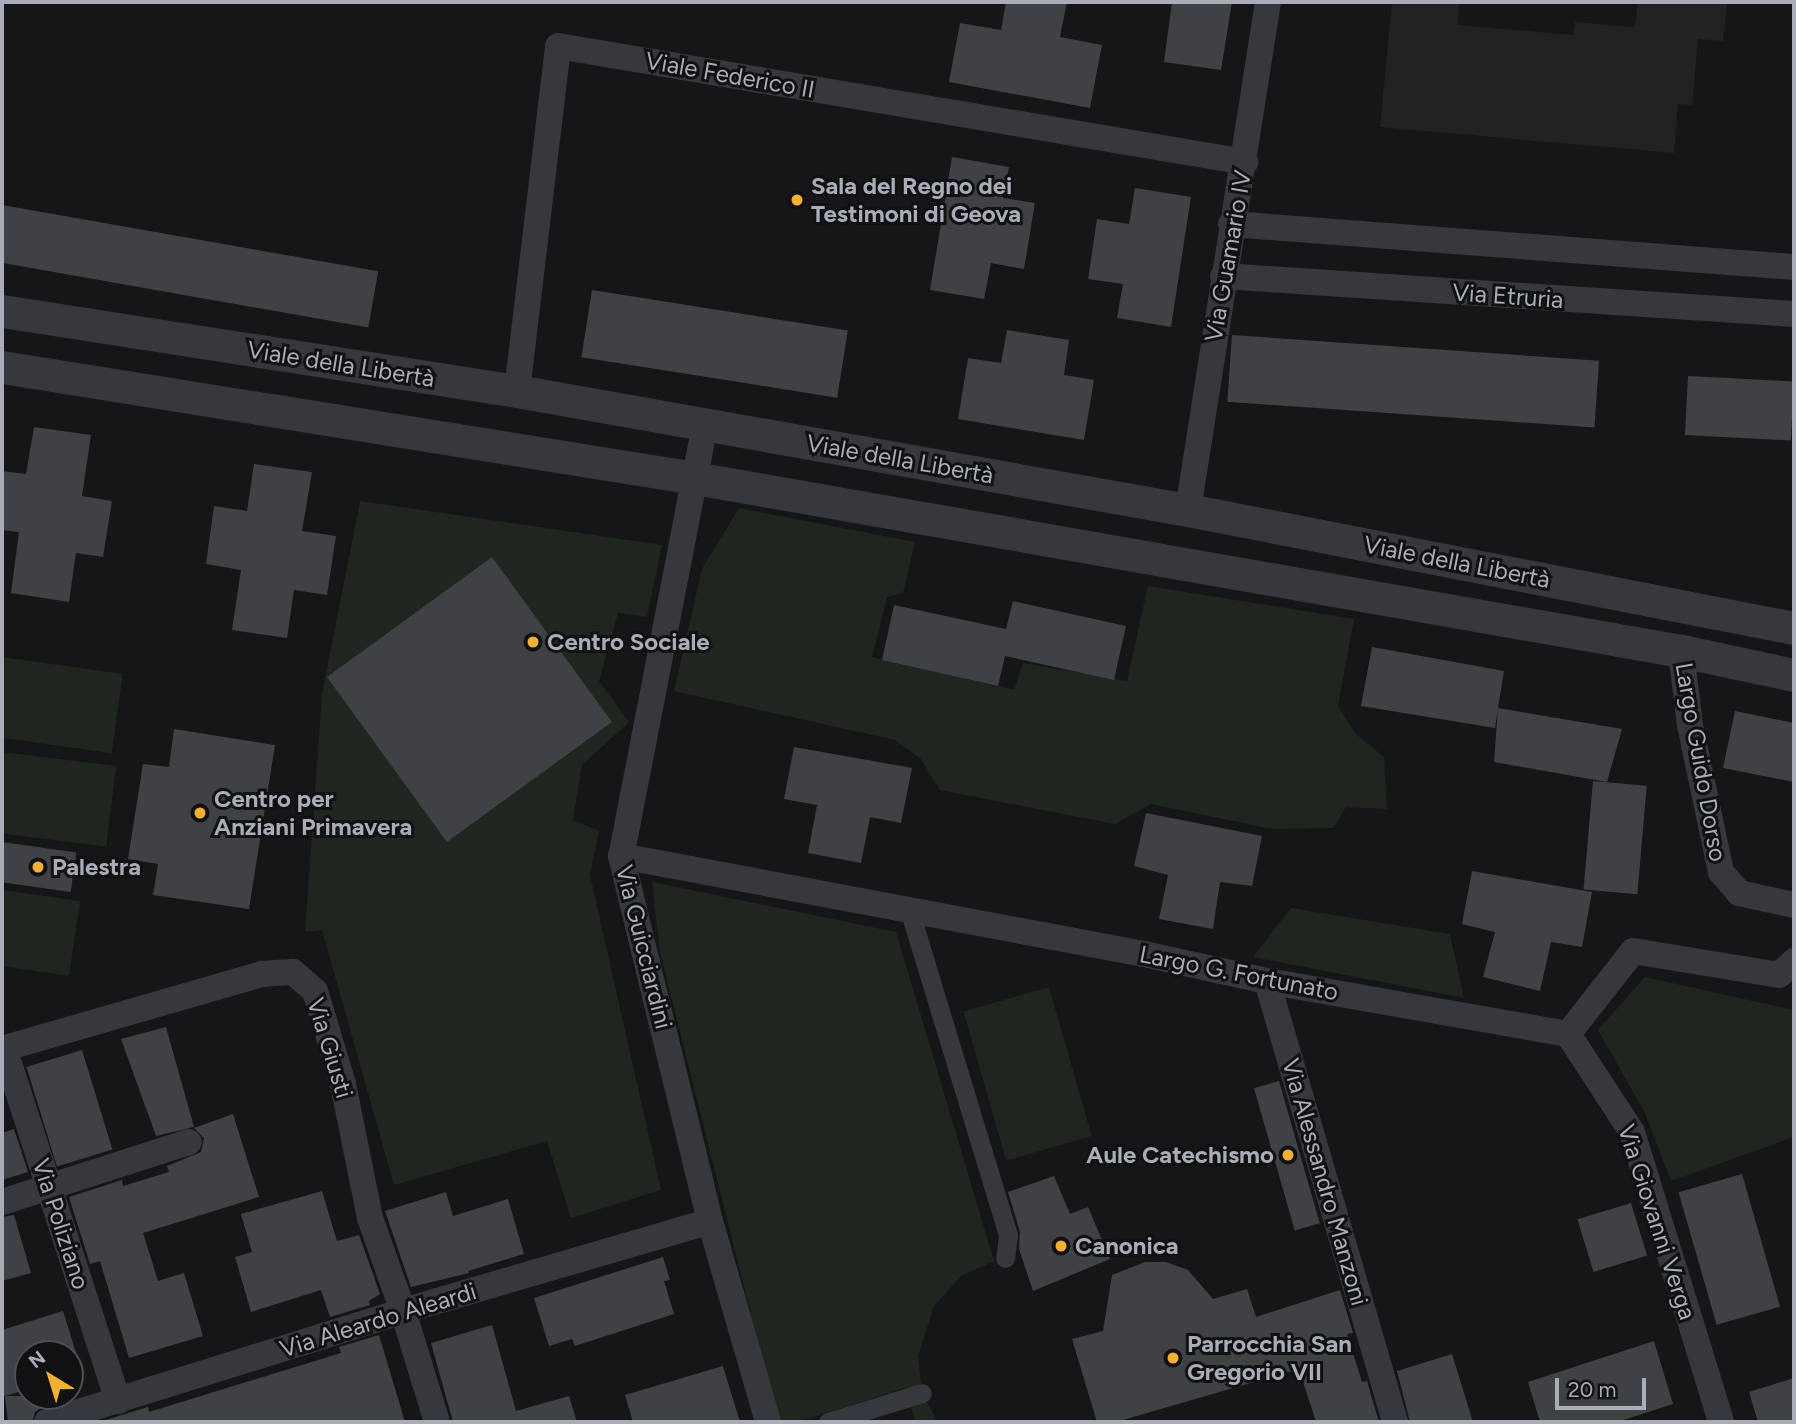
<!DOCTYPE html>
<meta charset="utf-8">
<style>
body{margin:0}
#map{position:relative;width:1796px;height:1424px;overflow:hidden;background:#161618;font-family:Figtree,sans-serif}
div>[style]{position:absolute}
.built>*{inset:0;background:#222225}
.green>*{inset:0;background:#1e261f;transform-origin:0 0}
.building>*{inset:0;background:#404145;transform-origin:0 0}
.pedestrian>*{height:19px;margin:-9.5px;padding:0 9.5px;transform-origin:9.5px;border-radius:9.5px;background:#37383d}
.minor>*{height:26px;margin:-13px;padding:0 13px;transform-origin:13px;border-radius:13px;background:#37383d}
.tertiary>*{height:33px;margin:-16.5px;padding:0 16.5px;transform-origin:16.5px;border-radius:16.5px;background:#37383d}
.dots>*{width:19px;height:19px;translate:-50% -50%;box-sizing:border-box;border:4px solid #111113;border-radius:50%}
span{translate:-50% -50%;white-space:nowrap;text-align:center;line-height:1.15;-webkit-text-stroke:6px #111113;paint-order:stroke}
.street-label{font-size:24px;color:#a8adb8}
.poi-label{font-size:24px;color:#a8adb8;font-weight:700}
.left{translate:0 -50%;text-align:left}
.right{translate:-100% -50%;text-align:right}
.frame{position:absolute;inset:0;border:4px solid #a8adb8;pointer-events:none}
.north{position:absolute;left:14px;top:1340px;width:70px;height:70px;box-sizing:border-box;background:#111113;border:2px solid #4d4f55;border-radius:50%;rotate:322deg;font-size:19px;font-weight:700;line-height:28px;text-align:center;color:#a8adb8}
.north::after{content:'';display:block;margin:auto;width:24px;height:32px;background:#f2b134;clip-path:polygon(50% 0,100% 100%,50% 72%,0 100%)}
.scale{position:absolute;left:1555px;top:1378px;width:91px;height:32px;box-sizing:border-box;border:4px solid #a8adb8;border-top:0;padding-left:9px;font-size:21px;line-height:24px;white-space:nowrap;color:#a8adb8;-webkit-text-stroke:5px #111113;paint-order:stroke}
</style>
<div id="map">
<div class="built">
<div style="clip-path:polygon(1392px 2px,1459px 2px,1458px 25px,1573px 35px,1575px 22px,1635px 27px,1638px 2px,1727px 2px,1723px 41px,1698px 39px,1692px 105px,1678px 104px,1674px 153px,1380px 127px)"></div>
</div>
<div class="green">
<div style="clip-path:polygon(360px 501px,662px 545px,647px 617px,618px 613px,599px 681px,629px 722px,582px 765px,573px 820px,599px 831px,590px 875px,661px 1190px,571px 1218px,547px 1141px,394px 1185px,322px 930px,305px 932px,322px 694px)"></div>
<div style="clip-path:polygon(739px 508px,915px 542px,903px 593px,887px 597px,872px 657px,1014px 690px,1023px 663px,1127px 681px,1148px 586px,1354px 619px,1338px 706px,1356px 734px,1384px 757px,1387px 809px,1346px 807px,1333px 828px,1272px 829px,1151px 804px,1115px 824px,940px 790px,921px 759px,895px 740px,674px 691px,702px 569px)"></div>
<div style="left:2px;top:657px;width:122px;height:80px;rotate:8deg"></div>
<div style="left:2px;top:752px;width:115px;height:81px;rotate:7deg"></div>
<div style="clip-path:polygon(652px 882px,896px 932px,994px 1261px,961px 1276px,934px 1306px,918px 1356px,922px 1393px,938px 1422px,916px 1422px,905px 1388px,798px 1422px,778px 1422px,660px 952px)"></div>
<div style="clip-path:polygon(2px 890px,80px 901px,69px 976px,2px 966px)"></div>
<div style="clip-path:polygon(1291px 908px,1450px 934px,1464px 998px,1253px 957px)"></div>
<div style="clip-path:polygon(1645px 977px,1794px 1010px,1794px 1137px,1671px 1181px,1645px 1113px,1598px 1030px)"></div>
<div style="left:1049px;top:987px;width:155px;height:89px;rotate:74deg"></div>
</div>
<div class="building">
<div style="clip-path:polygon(1006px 2px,1067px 2px,1060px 37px,1102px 45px,1090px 108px,949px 82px,960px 23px,1001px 30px)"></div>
<div style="clip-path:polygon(1172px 2px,1232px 2px,1221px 70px,1164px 62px)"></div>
<div style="clip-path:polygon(952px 157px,1009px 167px,1003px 198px,1035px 203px,1024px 269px,991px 263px,984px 299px,930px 290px)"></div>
<div style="clip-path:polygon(1135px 188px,1191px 197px,1171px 327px,1117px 318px,1123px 284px,1088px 279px,1097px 219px,1129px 224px)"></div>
<div style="left:2px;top:205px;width:382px;height:57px;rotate:10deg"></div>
<div style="left:592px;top:290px;width:259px;height:68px;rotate:9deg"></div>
<div style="clip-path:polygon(1007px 330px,1069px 340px,1064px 375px,1094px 380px,1084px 440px,958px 419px,968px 358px,1001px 363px)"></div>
<div style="left:1232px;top:335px;width:368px;height:67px;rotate:4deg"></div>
<div style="left:1688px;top:376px;width:106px;height:59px;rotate:3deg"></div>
<div style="clip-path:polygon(34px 427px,91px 435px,82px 496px,112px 501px,103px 557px,76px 553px,69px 602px,11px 593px,19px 532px,2px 530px,2px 471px,26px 474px)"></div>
<div style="clip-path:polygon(254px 464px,312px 472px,302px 531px,336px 536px,327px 595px,294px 590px,287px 638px,232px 630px,241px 570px,206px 564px,214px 506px,247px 511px)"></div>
<div style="left:492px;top:557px;width:204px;height:204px;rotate:54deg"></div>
<div style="clip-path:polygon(1013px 601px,1126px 626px,1114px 680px,1005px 656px,998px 686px,882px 660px,894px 605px,1006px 629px)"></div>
<div style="clip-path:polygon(1372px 647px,1504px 671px,1498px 708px,1622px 729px,1607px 782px,1494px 762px,1498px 708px,1495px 728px,1361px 706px)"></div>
<div style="clip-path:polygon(1735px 711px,1794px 723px,1794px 782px,1723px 768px)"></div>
<div style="clip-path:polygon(174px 729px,275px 745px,249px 909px,153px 895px,158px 864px,128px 859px,143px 764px,169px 767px)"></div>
<div style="clip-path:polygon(794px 747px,912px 768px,901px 823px,870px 817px,861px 863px,808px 853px,817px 805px,784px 799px)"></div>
<div style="left:1593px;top:781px;width:54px;height:109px;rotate:5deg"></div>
<div style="clip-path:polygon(1146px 813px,1262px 836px,1252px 886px,1220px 882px,1213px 929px,1159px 919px,1168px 875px,1134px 866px)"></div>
<div style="left:2px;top:842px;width:75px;height:40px;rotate:8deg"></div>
<div style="clip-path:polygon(1472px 871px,1592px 892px,1582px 947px,1551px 942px,1540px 991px,1483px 977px,1495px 932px,1462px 924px)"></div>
<div style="clip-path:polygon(166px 1027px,194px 1127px,156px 1136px,121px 1039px)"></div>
<div style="left:82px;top:1050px;width:104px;height:58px;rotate:73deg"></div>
<div style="left:1279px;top:1081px;width:148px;height:26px;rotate:74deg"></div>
<div style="clip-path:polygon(233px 1114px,259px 1197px,143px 1233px,158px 1281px,184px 1273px,203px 1336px,129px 1358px,100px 1261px,90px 1264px,69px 1197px,122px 1180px,123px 1186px,169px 1172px,167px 1166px,201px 1152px,204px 1138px,194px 1128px)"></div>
<div style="clip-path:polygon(14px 1129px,28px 1172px,2px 1180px,2px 1133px)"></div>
<div style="left:1742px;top:1174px;width:138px;height:66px;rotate:74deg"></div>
<div style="clip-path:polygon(1054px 1176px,1070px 1214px,1088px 1207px,1110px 1259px,1033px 1291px,1019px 1249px,1020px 1232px,1008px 1192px)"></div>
<div style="clip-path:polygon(322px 1191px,337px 1241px,359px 1235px,380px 1294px,369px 1301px,370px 1305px,330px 1317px,321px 1290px,251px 1312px,235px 1257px,252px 1252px,241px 1214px)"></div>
<div style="clip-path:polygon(446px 1192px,453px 1216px,508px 1199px,524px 1254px,468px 1271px,469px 1273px,411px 1287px,385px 1211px)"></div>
<div style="left:1631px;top:1203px;width:55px;height:56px;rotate:73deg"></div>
<div style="clip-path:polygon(14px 1215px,31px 1273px,2px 1281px,2px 1217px)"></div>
<div style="clip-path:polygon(663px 1257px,670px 1280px,664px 1281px,674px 1314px,575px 1346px,572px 1339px,549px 1346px,534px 1298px)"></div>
<div style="clip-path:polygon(1145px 1262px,1166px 1262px,1188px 1270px,1213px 1299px,1247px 1289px,1256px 1317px,1340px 1290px,1353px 1333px,1347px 1334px,1362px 1382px,1367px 1381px,1379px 1422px,1316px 1422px,1299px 1369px,1116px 1422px,1097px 1422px,1072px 1339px,1103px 1331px,1112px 1275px)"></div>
<div style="clip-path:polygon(63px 1311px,82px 1372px,70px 1376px,70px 1354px,28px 1354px,28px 1389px,2px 1397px,2px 1330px)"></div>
<div style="clip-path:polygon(492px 1325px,516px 1411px,569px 1396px,577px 1422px,453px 1422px,431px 1343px)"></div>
<div style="clip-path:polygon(379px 1335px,405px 1422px,99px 1422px,148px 1407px,149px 1412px,341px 1353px,339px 1347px)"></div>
<div style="clip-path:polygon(1654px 1341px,1673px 1404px,1617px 1422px,1540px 1422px,1528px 1382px)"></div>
<div style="clip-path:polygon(1452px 1354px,1473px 1422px,1410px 1422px,1397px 1371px)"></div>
<div style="clip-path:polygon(723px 1366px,740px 1422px,633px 1422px,625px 1395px)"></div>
<div style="clip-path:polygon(1794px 1378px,1794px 1422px,1758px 1422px,1749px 1392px)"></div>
<div style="clip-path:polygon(5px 1396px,77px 1396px,42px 1407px,35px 1412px,32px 1422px,8px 1422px)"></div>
</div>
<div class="pedestrian">
<div style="left:909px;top:909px;width:341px;rotate:73.1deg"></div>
<div style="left:1008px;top:1235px;width:23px;rotate:97deg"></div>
<div style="left:828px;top:1422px;width:98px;rotate:-17.1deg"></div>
</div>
<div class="minor">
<div style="left:1231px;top:224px;width:565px;rotate:4.37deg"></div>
<div style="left:1223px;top:276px;width:572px;rotate:3.81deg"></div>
<div style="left:517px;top:391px;width:347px;rotate:-83.2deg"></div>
<div style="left:558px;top:46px;width:697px;rotate:9.58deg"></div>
<div style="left:705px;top:425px;width:439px;rotate:101deg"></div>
<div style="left:621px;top:856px;width:376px;rotate:76.3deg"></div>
<div style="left:710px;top:1221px;width:209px;rotate:73.9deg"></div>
<div style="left:1188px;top:510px;width:514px;rotate:-81.05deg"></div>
<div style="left:1681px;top:651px;width:75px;rotate:83.1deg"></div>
<div style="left:1690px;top:725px;width:150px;rotate:78.1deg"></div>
<div style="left:1721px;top:872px;width:28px;rotate:49deg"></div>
<div style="left:1739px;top:893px;width:56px;rotate:12.3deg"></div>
<div style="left:621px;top:856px;width:532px;rotate:10.61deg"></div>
<div style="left:1144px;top:954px;width:126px;rotate:12.4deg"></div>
<div style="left:1267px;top:981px;width:306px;rotate:10deg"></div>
<div style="left:1267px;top:981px;width:459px;rotate:73.8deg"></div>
<div style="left:1568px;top:1034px;width:117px;rotate:56.9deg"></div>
<div style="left:1632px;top:1132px;width:303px;rotate:72.9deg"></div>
<div style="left:1568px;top:1034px;width:105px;rotate:-51.9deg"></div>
<div style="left:1633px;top:951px;width:148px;rotate:9.3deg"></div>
<div style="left:1779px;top:975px;width:21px;rotate:-43deg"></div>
<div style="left:4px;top:1048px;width:371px;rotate:72.1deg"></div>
<div style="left:2px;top:1049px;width:271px;rotate:-16.1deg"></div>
<div style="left:262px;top:974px;width:31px;rotate:-4deg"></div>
<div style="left:293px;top:972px;width:29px;rotate:41deg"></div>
<div style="left:315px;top:991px;width:97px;rotate:73.2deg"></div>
<div style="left:343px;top:1084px;width:137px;rotate:78.6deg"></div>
<div style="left:370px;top:1218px;width:99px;rotate:70.5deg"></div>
<div style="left:403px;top:1311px;width:116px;rotate:73deg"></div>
<div style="left:2px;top:1202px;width:196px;rotate:-17.8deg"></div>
<div style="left:47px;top:1422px;width:373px;rotate:-17.3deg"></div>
<div style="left:403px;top:1311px;width:320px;rotate:-16.3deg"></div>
</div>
<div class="tertiary">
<div style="left:2px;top:311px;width:521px;rotate:8.83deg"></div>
<div style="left:517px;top:391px;width:681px;rotate:10.06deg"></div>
<div style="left:1188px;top:510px;width:617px;rotate:11.02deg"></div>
<div style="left:2px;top:367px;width:702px;rotate:9.1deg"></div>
<div style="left:695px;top:478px;width:1001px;rotate:9.95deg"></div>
<div style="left:1681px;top:651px;width:116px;rotate:12deg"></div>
</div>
<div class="dots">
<div style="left:797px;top:200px;background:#f2b134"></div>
<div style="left:533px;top:642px;background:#f2b134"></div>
<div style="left:200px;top:813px;background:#f2b134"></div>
<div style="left:38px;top:867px;background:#f2b134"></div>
<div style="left:1288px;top:1155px;background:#f2b134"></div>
<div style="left:1061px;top:1246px;background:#f2b134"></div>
<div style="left:1173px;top:1358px;background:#f2b134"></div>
</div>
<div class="street-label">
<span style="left:730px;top:75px;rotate:10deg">Viale Federico II</span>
<span style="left:1228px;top:256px;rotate:-80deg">Via Guamario IV</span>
<span style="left:1508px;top:296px;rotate:4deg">Via Etruria</span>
<span style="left:341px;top:364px;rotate:9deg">Viale della Libertà</span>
<span style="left:900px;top:459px;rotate:10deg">Viale della Libertà</span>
<span style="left:1457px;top:562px;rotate:11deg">Viale della Libertà</span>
<span style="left:1701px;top:762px;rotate:80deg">Largo Guido Dorso</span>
<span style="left:644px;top:947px;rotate:76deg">Via Guicciardini</span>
<span style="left:1239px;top:973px;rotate:11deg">Largo G. Fortunato</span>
<span style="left:330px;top:1048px;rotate:73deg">Via Giusti</span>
<span style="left:1325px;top:1182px;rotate:74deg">Via Alessandro Manzoni</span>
<span style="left:1657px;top:1222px;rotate:72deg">Via Giovanni Verga</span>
<span style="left:61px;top:1224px;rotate:72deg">Via Poliziano</span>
<span style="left:378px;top:1320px;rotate:-17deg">Via Aleardo Aleardi</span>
</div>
<div class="poi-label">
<span class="left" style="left:811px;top:200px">Sala del Regno dei<br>Testimoni di Geova</span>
<span class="left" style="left:547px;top:642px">Centro Sociale</span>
<span class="left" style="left:214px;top:813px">Centro per<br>Anziani Primavera</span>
<span class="left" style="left:52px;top:867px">Palestra</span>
<span class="right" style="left:1274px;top:1155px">Aule Catechismo</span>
<span class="left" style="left:1075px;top:1246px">Canonica</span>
<span class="left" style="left:1187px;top:1358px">Parrocchia San<br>Gregorio VII</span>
</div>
<div class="frame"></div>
<div class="north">N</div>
<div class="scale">20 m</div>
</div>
